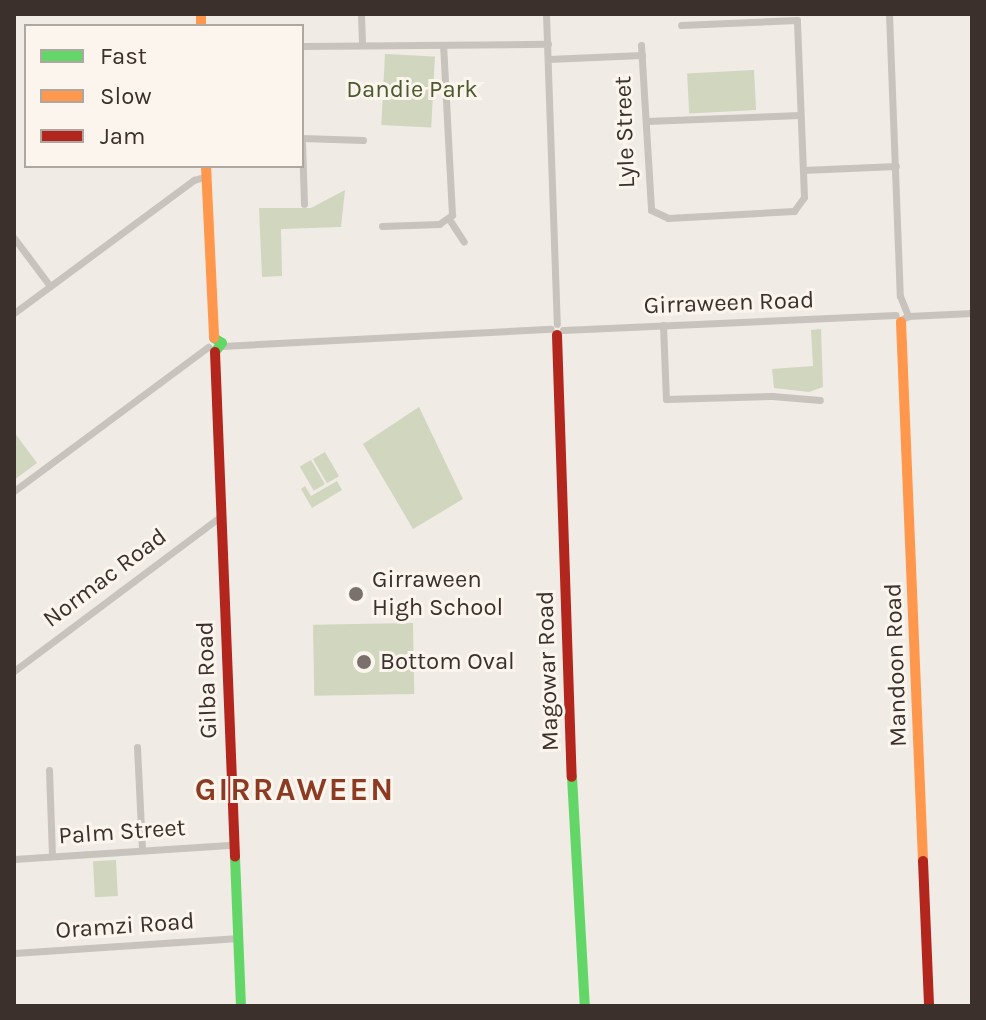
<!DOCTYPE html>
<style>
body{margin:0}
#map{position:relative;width:986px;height:1020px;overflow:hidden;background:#f0ebe5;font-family:Karla,sans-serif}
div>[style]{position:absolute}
.green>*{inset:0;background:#d1d6bf;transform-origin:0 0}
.street>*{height:7px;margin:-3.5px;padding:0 3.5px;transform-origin:3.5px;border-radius:3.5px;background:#c9c3be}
.fast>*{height:10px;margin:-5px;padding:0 5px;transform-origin:5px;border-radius:5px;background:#63d668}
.slow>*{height:10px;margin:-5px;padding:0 5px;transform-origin:5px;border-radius:5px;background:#ff974d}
.jam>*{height:10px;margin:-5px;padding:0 5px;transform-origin:5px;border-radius:5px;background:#b3261e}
.dots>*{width:22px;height:22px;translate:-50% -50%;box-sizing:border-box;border:4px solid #fbf5ee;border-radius:50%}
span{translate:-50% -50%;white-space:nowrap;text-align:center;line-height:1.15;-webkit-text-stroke:6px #fbf5ee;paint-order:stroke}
.park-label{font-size:24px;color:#4a5a2e}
.street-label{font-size:24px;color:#3b302b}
.poi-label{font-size:24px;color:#3b302b}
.left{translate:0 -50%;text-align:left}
.district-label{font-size:32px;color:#8c3b22;font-weight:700;letter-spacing:2px}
.frame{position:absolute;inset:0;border:16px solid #3b302b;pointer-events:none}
.legend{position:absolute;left:24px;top:24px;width:280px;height:144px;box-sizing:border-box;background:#fbf5ee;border:2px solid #aea6a0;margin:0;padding:10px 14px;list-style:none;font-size:24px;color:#3b302b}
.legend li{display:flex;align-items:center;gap:16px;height:40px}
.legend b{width:40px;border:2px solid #aea6a0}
</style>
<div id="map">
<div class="green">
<div style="left:385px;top:54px;width:50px;height:71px;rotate:3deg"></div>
<div style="left:754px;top:70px;width:40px;height:67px;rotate:87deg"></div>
<div style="clip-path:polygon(345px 190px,341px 227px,281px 229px,282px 276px,262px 277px,259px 208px,311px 208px)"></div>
<div style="clip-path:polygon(821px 329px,823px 387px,809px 392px,774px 388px,772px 369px,813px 366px,811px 330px)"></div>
<div style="clip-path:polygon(419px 407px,463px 499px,413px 529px,363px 444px)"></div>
<div style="clip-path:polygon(14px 432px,37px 463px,14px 480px)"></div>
<div style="left:325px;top:452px;width:28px;height:14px;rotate:60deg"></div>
<div style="left:311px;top:460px;width:28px;height:13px;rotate:60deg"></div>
<div style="clip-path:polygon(337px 481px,342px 490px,312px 508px,301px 489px,305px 486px,311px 496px)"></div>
<div style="left:413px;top:623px;width:71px;height:100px;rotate:89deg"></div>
<div style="left:116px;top:860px;width:36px;height:23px;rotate:87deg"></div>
</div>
<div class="street">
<div style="left:361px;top:14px;width:31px;rotate:88deg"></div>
<div style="left:546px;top:14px;width:310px;rotate:88deg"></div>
<div style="left:889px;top:14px;width:282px;rotate:87.8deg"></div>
<div style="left:900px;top:296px;width:22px;rotate:68deg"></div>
<div style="left:908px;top:316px;width:10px;rotate:151deg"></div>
<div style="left:641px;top:45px;width:165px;rotate:86.5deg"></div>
<div style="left:651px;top:210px;width:19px;rotate:25deg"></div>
<div style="left:668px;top:218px;width:126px;rotate:-3.2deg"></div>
<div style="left:794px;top:211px;width:17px;rotate:-54deg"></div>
<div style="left:804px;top:197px;width:177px;rotate:-92.3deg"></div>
<div style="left:797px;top:20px;width:116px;rotate:177.5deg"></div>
<div style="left:302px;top:46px;width:246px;rotate:-0.5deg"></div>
<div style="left:548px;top:59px;width:94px;rotate:-2.4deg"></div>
<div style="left:646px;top:121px;width:154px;rotate:-2.2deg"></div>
<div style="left:302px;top:138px;width:61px;rotate:1.9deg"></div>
<div style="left:302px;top:143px;width:61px;rotate:88.1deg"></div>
<div style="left:803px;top:170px;width:93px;rotate:-2.5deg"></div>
<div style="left:449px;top:219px;width:27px;rotate:57deg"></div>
<div style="left:382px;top:226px;width:57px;rotate:-2deg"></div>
<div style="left:439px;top:224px;width:16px;rotate:-35deg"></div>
<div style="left:452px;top:215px;width:169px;rotate:-93deg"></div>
<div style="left:14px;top:238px;width:60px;rotate:53.1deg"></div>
<div style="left:14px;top:313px;width:224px;rotate:-36.5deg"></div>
<div style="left:194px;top:180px;width:14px;rotate:-17deg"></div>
<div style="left:908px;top:316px;width:64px;rotate:-2.7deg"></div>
<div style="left:663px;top:325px;width:74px;rotate:87.7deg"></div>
<div style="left:666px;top:399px;width:106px;rotate:-1.6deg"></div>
<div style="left:772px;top:396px;width:48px;rotate:4.8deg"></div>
<div style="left:563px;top:330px;width:333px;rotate:-2.6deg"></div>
<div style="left:222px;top:346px;width:329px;rotate:-3deg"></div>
<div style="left:14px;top:491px;width:242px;rotate:-36.6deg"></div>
<div style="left:14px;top:671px;width:257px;rotate:-36.8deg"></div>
<div style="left:137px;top:747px;width:103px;rotate:87.2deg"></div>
<div style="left:49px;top:770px;width:86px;rotate:88deg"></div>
<div style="left:14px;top:859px;width:219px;rotate:-3.7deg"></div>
<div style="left:14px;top:953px;width:225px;rotate:-3.8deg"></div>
</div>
<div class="fast">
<div style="left:214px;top:338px;width:9px;rotate:32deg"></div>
<div style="left:222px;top:343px;width:11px;rotate:128deg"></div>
<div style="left:572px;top:777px;width:229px;rotate:86.8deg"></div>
<div style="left:235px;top:857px;width:149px;rotate:87.7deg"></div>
</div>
<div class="slow">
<div style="left:201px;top:14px;width:12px;rotate:90deg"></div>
<div style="left:206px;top:166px;width:172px;rotate:87.3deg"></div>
<div style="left:901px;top:322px;width:539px;rotate:87.66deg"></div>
</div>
<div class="jam">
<div style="left:557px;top:335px;width:442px;rotate:88.1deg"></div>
<div style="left:215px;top:352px;width:505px;rotate:87.73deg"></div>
<div style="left:923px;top:861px;width:145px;rotate:87.6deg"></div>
</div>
<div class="dots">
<div style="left:356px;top:594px;background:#7a716c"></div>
<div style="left:364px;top:662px;background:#7a716c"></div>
</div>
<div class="park-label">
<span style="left:412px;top:90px">Dandie Park</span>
</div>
<div class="street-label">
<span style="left:625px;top:132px;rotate:-92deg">Lyle Street</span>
<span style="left:729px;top:303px;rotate:-2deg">Girraween Road</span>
<span style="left:105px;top:578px;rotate:-37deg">Normac Road</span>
<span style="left:896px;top:665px;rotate:-92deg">Mandoon Road</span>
<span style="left:548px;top:671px;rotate:-92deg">Magowar Road</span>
<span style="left:207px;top:680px;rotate:-92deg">Gilba Road</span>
<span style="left:122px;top:832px;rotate:-4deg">Palm Street</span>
<span style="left:125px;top:926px;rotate:-4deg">Oramzi Road</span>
</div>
<div class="poi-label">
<span class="left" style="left:372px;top:594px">Girraween<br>High School</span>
<span class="left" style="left:380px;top:662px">Bottom Oval</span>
</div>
<div class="district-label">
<span style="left:295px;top:790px">GIRRAWEEN</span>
</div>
<div class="frame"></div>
<ul class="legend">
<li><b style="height:10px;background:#63d668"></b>Fast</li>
<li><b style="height:10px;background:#ff974d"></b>Slow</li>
<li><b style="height:10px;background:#b3261e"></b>Jam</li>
</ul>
</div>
